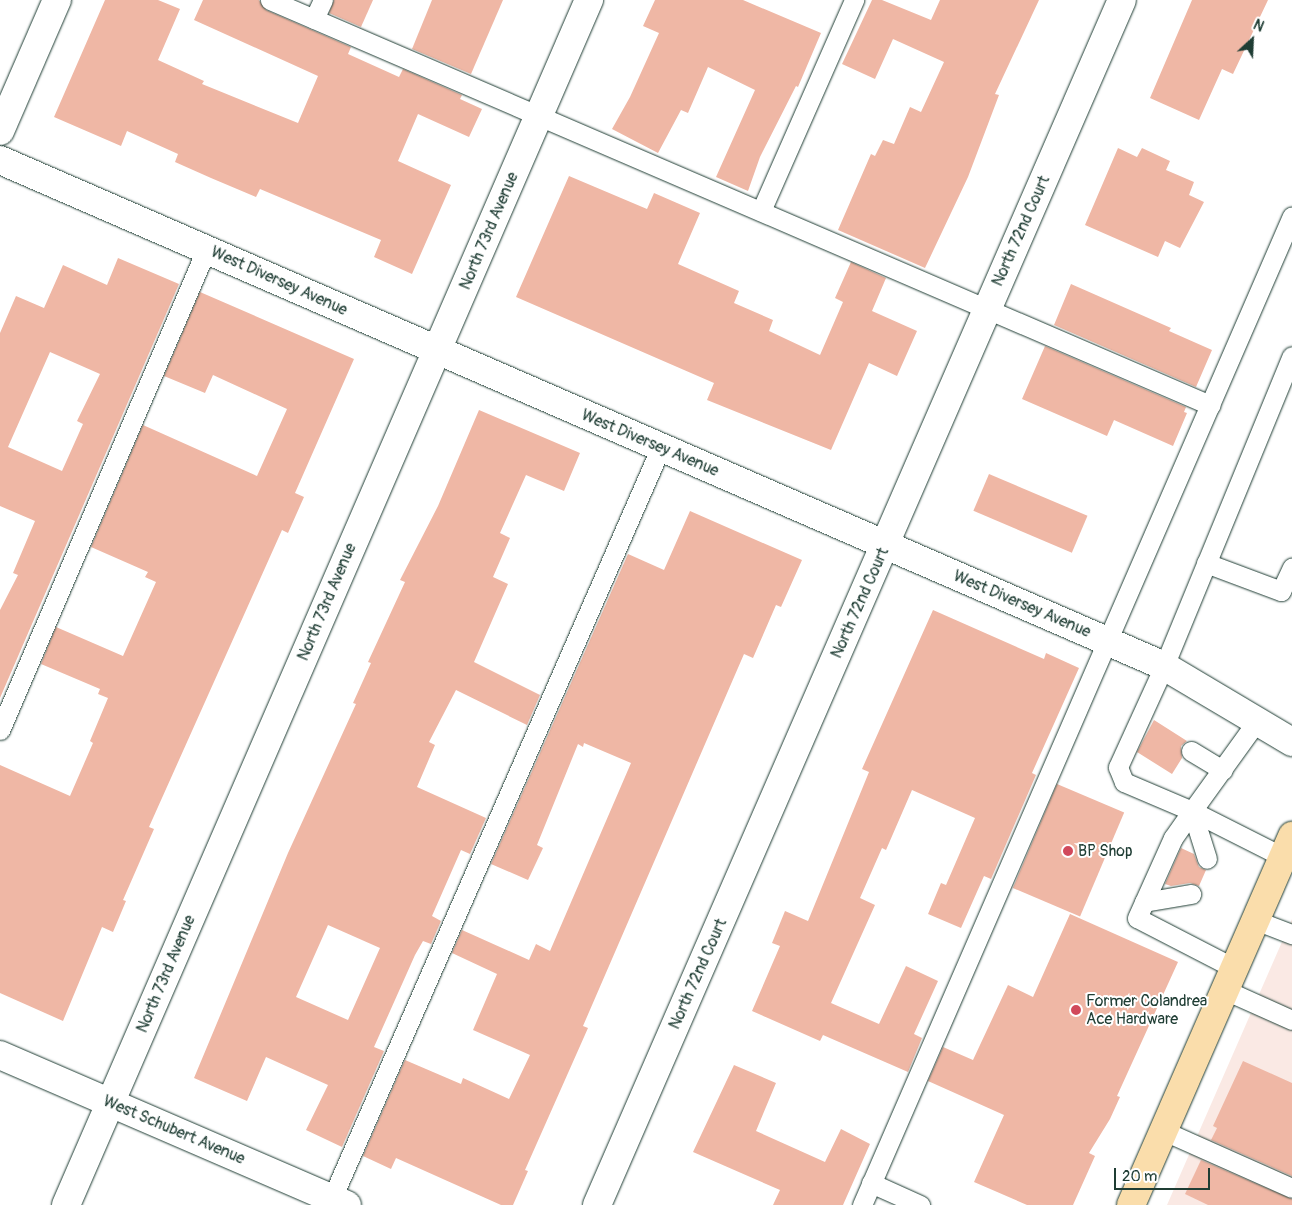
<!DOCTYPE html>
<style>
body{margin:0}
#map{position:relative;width:1292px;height:1205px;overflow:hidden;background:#fff;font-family:Pangolin,sans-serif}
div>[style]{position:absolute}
.built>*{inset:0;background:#fae9e4}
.building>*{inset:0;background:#efb7a5;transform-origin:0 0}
.roads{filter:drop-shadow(0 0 1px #1f3d34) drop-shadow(0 0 1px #1f3d34)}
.service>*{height:19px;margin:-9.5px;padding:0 9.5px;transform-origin:9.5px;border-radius:9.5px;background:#fff}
.minor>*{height:28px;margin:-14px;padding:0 14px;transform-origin:14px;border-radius:14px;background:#fff}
.primary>*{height:28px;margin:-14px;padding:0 14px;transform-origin:14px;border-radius:14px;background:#faddab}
.dots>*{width:14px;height:14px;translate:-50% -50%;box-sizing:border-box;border:2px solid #fff;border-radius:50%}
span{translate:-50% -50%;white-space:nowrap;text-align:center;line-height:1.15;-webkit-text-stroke:4px #fff;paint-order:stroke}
.street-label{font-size:16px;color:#1f3d34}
.poi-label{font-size:16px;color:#1f3d34}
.left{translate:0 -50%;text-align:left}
.north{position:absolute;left:1227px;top:15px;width:50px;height:50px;-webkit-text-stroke:4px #fff;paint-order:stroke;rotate:25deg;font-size:14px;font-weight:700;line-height:20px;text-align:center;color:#1f3d34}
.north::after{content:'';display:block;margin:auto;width:18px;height:22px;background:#1f3d34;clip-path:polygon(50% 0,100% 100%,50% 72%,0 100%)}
.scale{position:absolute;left:1114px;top:1168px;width:96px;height:22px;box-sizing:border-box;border:2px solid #1f3d34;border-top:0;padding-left:6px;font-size:15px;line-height:18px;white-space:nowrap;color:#1f3d34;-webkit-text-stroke:4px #fff;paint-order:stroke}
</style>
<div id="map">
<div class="built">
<div style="clip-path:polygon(1292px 919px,1292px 1205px,1167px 1205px)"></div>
</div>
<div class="building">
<div style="clip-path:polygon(105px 0,158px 0,180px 9px,158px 60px,204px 81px,202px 84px,298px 123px,318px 76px,194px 20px,203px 0,259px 0,266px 10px,351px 47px,348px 54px,399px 77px,403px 69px,462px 95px,460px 99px,482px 109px,469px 137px,418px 114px,398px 161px,451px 185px,412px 274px,374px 257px,381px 240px,260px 189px,256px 197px,211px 178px,175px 162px,178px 154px,127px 131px,121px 146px,54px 117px)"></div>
<div style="clip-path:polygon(334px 0,373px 0,361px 27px,329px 13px)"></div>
<div style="clip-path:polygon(432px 0,503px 0,471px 74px,412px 49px)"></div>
<div style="clip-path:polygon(655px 0,743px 0,821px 33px,798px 87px,796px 86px,760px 157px,748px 191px,716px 177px,755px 90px,708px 67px,688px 113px,681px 110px,658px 153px,612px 129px,630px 97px,659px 33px,643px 26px)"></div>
<div style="clip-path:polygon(872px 0,882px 0,931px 20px,940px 0,1039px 0,995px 94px,999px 95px,968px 177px,925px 268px,838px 230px,871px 154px,875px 156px,883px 140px,894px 144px,910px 107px,921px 112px,944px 62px,893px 39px,875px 79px,842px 64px)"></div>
<div style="clip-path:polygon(1192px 0,1268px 0,1233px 74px,1222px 69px,1199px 120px,1150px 98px)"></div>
<div style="clip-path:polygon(1118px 148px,1137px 157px,1142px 148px,1170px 161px,1166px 170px,1194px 182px,1189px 195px,1204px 202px,1180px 248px,1165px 241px,1158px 257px,1085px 225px)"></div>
<div style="clip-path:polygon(569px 176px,647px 209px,654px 193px,700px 213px,678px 264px,739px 291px,734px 303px,773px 320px,769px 331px,820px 355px,843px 302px,835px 298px,851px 262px,886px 278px,872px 311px,917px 331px,897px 376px,869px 363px,831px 450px,707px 400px,714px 383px,516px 297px)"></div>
<div style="clip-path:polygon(evenodd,118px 258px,179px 284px,0 698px,0 610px,18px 575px,13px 573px,35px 521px,0 506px,0 333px,16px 296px,44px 308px,63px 265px,107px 285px,118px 258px,50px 352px,100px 374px,77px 421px,83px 424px,62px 471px,8px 447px,50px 352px)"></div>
<div style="clip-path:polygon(1071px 284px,1171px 328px,1169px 331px,1212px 350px,1196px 387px,1054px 325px)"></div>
<div style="clip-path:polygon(200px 292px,354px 359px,295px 493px,304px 497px,288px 533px,282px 530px,149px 827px,154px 829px,123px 900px,126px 901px,113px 932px,102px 927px,63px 1021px,0 993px,0 765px,70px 796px,93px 743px,90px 741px,108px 698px,98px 694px,100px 689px,41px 664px,56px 627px,123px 656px,156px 582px,145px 577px,148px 572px,91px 547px,143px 425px,257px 476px,287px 409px,213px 375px,205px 393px,164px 376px)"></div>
<div style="clip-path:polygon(1045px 346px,1186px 407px,1184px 412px,1187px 413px,1173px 446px,1114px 420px,1107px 436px,1022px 399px)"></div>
<div style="clip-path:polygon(evenodd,479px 410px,580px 453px,564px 491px,526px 475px,500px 533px,510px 538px,493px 577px,508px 584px,474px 662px,540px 695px,527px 725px,456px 690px,429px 742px,435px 745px,417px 787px,486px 818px,470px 854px,461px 850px,432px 916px,441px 921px,431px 944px,423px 941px,415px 955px,374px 1047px,384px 1051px,342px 1147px,306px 1130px,328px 1085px,266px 1057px,247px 1101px,194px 1078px,288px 853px,356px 704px,353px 703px,371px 663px,368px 662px,405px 582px,400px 580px,438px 506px,479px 410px,328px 925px,380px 948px,348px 1020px,296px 997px,328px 925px)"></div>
<div style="left:989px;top:474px;width:107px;height:40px;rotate:23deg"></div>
<div style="clip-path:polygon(690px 511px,802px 560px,781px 607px,776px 605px,753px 658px,744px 654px,583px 1026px,588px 1028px,525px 1170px,528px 1171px,513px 1205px,501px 1205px,396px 1158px,391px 1169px,363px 1156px,405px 1060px,461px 1084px,463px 1078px,509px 1099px,530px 1055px,473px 1030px,497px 974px,452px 953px,462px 930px,529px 960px,536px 944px,550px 951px,631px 763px,584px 743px,583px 747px,578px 744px,537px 845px,543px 848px,528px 880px,491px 864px,628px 554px,664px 570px)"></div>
<div style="clip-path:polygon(933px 610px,1044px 659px,1046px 653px,1079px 668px,1032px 773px,1036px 775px,991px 879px,984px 876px,961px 928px,928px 914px,941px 883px,946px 885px,975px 818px,912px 790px,886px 850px,882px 848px,860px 898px,875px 905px,831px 1003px,879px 1024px,906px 966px,938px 981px,914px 1034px,922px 1038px,908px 1072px,823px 1035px,820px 1041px,752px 1011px,780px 946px,772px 943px,785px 911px,808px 921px,869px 772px,862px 769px)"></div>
<div style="clip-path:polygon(1154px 720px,1187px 741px,1181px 746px,1182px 758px,1172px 774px,1137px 752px)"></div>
<div style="left:1057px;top:784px;width:73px;height:113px;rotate:23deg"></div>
<div style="clip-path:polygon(1181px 848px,1194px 854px,1199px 867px,1206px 870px,1199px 886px,1190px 883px,1171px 886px,1165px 884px)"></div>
<div style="clip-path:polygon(1070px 914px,1178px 962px,1117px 1096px,1120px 1097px,1110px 1119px,1089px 1153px,1095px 1156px,1073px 1205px,1027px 1205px,974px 1182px,1004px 1115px,928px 1081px,943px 1047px,973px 1060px,1008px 985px,1033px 997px)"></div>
<div style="clip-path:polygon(1243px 1061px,1292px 1083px,1292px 1176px,1211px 1140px,1217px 1128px,1213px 1126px)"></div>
<div style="clip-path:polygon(734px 1065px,776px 1083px,756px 1131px,825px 1162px,841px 1129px,870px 1144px,843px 1205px,773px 1205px,780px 1190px,693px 1152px)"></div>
<div style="clip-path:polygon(1201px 1160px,1292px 1199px,1292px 1205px,1208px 1205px,1185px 1194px)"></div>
</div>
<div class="roads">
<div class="service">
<div style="left:270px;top:0;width:1024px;rotate:23.31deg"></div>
<div style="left:314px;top:19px;width:21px;rotate:-65deg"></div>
<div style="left:761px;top:211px;width:231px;rotate:-66.2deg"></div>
<div style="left:1206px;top:563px;width:80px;rotate:20.5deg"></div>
<div style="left:1281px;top:591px;width:26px;rotate:-65deg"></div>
<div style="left:0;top:730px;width:522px;rotate:-66.77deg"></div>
<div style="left:1191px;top:751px;width:37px;rotate:31deg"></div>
<div style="left:1192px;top:811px;width:111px;rotate:-54.2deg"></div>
<div style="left:1192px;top:811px;width:102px;rotate:26.8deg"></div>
<div style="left:1192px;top:811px;width:50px;rotate:72.6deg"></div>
<div style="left:1144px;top:902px;width:48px;rotate:-9.7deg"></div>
<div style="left:1255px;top:920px;width:40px;rotate:21deg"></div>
<div style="left:1234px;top:968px;width:109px;rotate:-152.7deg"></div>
<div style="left:1137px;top:918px;width:88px;rotate:-65.8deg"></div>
<div style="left:1173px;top:838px;width:33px;rotate:-55deg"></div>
<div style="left:1192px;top:811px;width:74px;rotate:-156.9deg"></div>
<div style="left:1124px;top:782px;width:16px;rotate:-112deg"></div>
<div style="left:1118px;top:767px;width:111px;rotate:-65.5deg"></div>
<div style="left:1164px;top:666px;width:335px;rotate:-67.6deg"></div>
<div style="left:1225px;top:990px;width:73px;rotate:24.1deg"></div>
<div style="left:1164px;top:1131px;width:140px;rotate:24deg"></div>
<div style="left:871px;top:1183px;width:54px;rotate:24.2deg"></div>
<div style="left:329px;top:1205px;width:828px;rotate:-66.35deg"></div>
<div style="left:862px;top:1205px;width:1078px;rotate:-66.5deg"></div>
</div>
<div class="minor">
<div style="left:0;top:131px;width:143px;rotate:-66.5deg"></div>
<div style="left:0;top:160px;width:1269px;rotate:23.49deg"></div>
<div style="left:1164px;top:666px;width:149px;rotate:30.7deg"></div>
<div style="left:0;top:1055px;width:378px;rotate:23.4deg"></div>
<div style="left:66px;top:1205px;width:1314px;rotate:-66.54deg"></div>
<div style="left:597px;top:1205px;width:1314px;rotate:-66.46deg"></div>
</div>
<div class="primary">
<div style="left:1131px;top:1205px;width:403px;rotate:-66.4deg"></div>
</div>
</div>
<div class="dots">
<div style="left:1068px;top:851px;background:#d1495b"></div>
<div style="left:1076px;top:1010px;background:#d1495b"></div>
</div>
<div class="street-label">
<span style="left:489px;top:231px;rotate:-67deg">North 73rd Avenue</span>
<span style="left:1021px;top:231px;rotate:-66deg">North 72nd Court</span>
<span style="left:279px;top:281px;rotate:24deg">West Diversey Avenue</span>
<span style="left:650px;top:443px;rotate:23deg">West Diversey Avenue</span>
<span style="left:327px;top:602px;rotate:-67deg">North 73rd Avenue</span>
<span style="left:860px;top:603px;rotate:-66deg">North 72nd Court</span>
<span style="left:1022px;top:604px;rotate:23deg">West Diversey Avenue</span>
<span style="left:166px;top:974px;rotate:-67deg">North 73rd Avenue</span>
<span style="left:698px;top:974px;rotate:-66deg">North 72nd Court</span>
<span style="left:174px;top:1130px;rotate:23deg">West Schubert Avenue</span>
</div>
<div class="poi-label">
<span class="left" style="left:1078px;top:851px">BP Shop</span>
<span class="left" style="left:1086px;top:1010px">Former Colandrea<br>Ace Hardware</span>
</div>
<div class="north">N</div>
<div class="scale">20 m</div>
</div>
